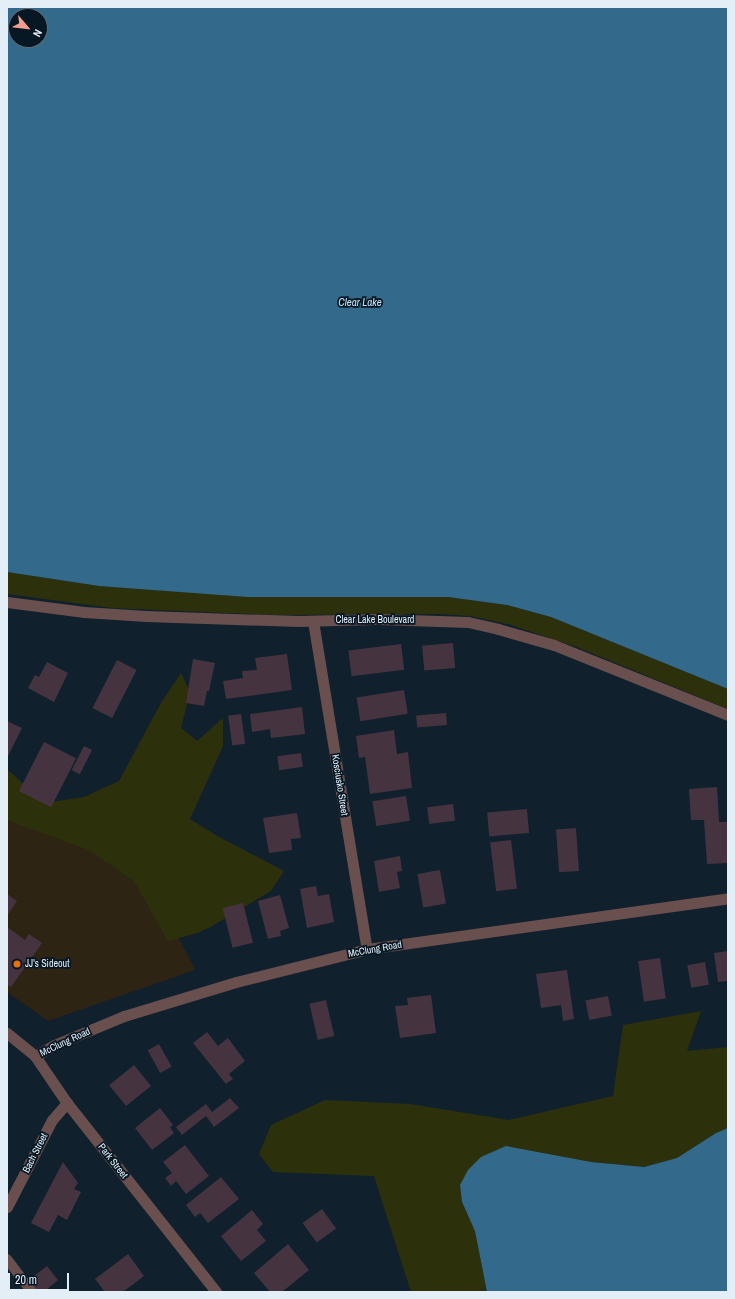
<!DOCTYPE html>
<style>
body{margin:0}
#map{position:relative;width:735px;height:1299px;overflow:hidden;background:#10202d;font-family:"Archivo Narrow",sans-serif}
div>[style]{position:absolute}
.commercial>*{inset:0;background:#2e2414}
.green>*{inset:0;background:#2c310c}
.water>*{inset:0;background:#336a8b}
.building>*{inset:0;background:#453340;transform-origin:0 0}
.service>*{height:10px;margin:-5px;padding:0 5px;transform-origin:5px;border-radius:5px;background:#694f4e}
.minor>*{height:11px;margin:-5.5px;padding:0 5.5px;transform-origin:5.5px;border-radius:5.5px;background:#694f4e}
.tertiary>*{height:11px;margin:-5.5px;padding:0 5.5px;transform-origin:5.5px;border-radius:5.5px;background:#694f4e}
.dots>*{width:11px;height:11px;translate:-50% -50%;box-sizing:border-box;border:2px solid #071723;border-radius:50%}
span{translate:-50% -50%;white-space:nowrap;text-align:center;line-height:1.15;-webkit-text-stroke:3.5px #071723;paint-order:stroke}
.street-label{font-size:10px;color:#e4eef7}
.poi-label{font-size:10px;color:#e4eef7}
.left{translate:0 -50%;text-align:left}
.water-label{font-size:11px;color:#c7e6fb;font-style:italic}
.frame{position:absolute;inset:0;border:8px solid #e4eef7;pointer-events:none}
.north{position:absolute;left:8px;top:8px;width:40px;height:40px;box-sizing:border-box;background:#071723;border:1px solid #5f6d78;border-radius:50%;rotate:118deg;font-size:11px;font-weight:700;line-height:16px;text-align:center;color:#e4eef7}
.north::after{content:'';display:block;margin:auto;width:14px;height:18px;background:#f59c92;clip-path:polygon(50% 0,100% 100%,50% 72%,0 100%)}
.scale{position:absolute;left:8px;top:1273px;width:61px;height:18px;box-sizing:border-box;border:2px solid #e4eef7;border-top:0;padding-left:5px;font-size:12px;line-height:14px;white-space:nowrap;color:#e4eef7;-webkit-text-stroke:3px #071723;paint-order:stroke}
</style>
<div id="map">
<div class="commercial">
<div style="clip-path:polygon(7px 803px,144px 869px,195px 970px,48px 1021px,7px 992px)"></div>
</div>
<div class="green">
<div style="clip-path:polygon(7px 572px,99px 586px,448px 597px,507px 605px,551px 617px,728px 689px,728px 709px,579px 648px,511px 625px,471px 616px,439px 614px,276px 615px,112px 608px,7px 594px)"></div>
<div style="clip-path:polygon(181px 673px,190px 692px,181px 728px,197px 741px,223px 718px,223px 746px,190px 819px,219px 837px,284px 871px,271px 891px,212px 926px,198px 933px,168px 941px,134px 881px,89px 850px,7px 820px,7px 769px,44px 803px,84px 797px,119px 781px,161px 703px)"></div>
<div style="clip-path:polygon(701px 1011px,687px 1051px,728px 1047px,728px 1128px,716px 1133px,677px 1158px,644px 1167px,591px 1162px,460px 1185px,462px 1202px,475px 1230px,487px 1292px,411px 1292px,374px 1176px,273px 1172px,259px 1154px,271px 1125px,325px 1100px,410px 1104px,509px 1120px,613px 1096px,623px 1025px)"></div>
</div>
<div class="water">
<div style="clip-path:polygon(evenodd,7px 7px,728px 7px,728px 689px,551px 617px,507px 605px,448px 597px,248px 597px,99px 586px,7px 572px,7px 7px,16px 16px,40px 16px,40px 40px,16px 40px,16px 16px)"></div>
<div style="clip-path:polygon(728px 1128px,728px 1292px,487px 1292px,475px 1231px,462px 1202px,460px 1185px,468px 1170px,481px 1157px,506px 1146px,591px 1162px,644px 1167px,677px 1158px,716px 1133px)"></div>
</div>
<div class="building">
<div style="left:453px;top:643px;width:25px;height:31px;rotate:85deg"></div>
<div style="left:401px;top:644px;width:26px;height:53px;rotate:83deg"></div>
<div style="clip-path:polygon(287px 654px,292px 690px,226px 699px,223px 681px,243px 678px,242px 671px,257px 670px,255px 658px)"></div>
<div style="clip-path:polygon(193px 659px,215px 663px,209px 691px,207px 691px,204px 706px,186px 703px)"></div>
<div style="left:117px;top:660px;width:22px;height:54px;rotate:27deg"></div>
<div style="clip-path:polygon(47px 662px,68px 673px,54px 702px,28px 688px,35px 675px,39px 677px)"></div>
<div style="left:404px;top:690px;width:24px;height:48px;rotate:81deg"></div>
<div style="clip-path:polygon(302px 707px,305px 734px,271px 738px,270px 729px,252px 732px,250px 714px)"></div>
<div style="left:446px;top:713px;width:12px;height:30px;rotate:85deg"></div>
<div style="left:241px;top:714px;width:30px;height:13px;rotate:82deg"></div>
<div style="clip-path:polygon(7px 721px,22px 728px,8px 756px,7px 755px)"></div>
<div style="clip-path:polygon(394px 730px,397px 754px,408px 752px,412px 788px,370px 794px,365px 757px,359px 758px,356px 736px)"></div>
<div style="left:44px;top:742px;width:36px;height:55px;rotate:27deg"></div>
<div style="left:84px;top:746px;width:9px;height:27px;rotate:27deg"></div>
<div style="left:301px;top:753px;width:14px;height:24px;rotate:82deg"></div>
<div style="clip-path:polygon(717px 787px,719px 822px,728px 822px,728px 863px,707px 864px,704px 820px,691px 820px,689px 789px)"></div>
<div style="left:406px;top:796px;width:25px;height:34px;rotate:81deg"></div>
<div style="left:453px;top:804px;width:17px;height:26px;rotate:83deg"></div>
<div style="left:527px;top:809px;width:24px;height:40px;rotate:85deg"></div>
<div style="clip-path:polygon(297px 813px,301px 838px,291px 839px,292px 850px,269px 853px,263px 818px)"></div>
<div style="left:576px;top:828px;width:43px;height:20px;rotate:86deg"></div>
<div style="left:511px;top:840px;width:49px;height:21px;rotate:83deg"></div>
<div style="clip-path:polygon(400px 856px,402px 871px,397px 872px,400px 888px,379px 892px,374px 861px)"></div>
<div style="left:440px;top:870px;width:34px;height:23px;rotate:80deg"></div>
<div style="clip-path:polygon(316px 886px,318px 896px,329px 894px,334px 922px,307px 928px,300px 889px)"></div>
<div style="clip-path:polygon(7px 894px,17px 901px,7px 916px)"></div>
<div style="clip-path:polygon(280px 895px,289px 928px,280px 931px,281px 936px,268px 939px,258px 901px)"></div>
<div style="left:243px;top:903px;width:41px;height:21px;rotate:76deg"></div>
<div style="clip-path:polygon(7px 927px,25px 940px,29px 934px,42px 943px,11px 987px,7px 985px)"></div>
<div style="clip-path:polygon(728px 951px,728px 981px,718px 982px,714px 953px)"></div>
<div style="left:660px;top:958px;width:41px;height:22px;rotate:82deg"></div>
<div style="left:705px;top:962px;width:23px;height:18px;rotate:80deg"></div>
<div style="clip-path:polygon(567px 970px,574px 1019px,563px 1021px,561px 1005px,541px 1008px,536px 974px)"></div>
<div style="clip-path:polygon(431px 995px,436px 1033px,400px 1038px,395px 1006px,408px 1005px,407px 998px)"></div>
<div style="left:608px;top:996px;width:20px;height:23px;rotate:79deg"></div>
<div style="left:326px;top:1000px;width:37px;height:17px;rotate:77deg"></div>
<div style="clip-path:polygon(207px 1032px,218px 1046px,228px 1038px,245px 1061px,229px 1074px,233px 1079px,226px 1084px,193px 1043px)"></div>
<div style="left:159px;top:1044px;width:26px;height:13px;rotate:61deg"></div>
<div style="left:134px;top:1065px;width:27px;height:32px;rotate:51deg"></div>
<div style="clip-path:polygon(230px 1098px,239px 1108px,214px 1127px,206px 1116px,182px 1135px,176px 1127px,206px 1104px,212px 1112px)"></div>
<div style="clip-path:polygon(160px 1108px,173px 1125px,170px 1127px,174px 1133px,152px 1150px,135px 1128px)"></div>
<div style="clip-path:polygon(185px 1145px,209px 1176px,186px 1194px,176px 1181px,171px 1186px,165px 1178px,172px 1173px,163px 1162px)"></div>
<div style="clip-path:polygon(63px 1162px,78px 1183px,74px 1189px,81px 1192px,67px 1220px,58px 1215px,49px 1232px,31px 1223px)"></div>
<div style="clip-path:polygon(221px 1177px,239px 1199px,208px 1223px,200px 1213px,195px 1217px,186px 1205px)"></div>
<div style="left:322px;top:1209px;width:24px;height:24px;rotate:54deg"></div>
<div style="clip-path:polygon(252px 1210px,263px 1224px,257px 1230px,266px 1241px,241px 1261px,221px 1236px)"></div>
<div style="clip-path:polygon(288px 1244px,309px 1270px,282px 1292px,270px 1292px,254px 1273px)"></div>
<div style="clip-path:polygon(128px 1254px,144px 1276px,123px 1292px,105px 1292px,95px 1279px)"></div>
<div style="clip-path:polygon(47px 1266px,58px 1280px,44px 1292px,36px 1292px,27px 1281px)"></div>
</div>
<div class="service">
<div style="left:7px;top:1259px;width:41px;rotate:52.9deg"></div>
</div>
<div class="minor">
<div style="left:7px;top:602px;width:78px;rotate:7.4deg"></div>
<div style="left:84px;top:612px;width:62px;rotate:3.7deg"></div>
<div style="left:146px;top:616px;width:153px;rotate:1.9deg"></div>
<div style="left:299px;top:621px;width:79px;rotate:-1.5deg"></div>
<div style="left:378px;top:619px;width:90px;rotate:1.9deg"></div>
<div style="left:468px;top:622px;width:31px;rotate:13deg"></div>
<div style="left:498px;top:629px;width:58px;rotate:15.9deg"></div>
<div style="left:554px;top:645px;width:188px;rotate:21.9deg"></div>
<div style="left:313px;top:621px;width:332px;rotate:80.7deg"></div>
<div style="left:7px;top:1207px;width:98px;rotate:-62.7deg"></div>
<div style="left:52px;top:1120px;width:23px;rotate:-49deg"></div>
</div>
<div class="tertiary">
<div style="left:7px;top:1033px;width:36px;rotate:39deg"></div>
<div style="left:35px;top:1056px;width:57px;rotate:55.8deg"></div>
<div style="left:67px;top:1103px;width:241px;rotate:51.7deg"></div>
<div style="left:35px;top:1056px;width:22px;rotate:-30deg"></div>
<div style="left:54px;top:1045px;width:76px;rotate:-22.5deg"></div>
<div style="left:124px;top:1016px;width:117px;rotate:-16.9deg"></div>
<div style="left:236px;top:982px;width:135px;rotate:-14.1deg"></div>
<div style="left:367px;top:949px;width:365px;rotate:-8deg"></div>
</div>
<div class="dots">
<div style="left:17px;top:964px;background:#e8710a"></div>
</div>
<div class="street-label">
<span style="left:375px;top:620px">Clear Lake Boulevard</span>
<span style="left:340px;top:785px;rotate:81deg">Kosciusko Street</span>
<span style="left:375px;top:949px;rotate:-10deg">McClung Road</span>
<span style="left:65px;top:1042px;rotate:-25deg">McClung Road</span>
<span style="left:35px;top:1153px;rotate:-63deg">Bach Street</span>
<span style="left:113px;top:1161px;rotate:52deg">Park Street</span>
</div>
<div class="poi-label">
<span class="left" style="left:25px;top:964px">JJ's Sideout</span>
</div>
<div class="water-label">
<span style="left:360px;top:302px">Clear Lake</span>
</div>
<div class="frame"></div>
<div class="north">N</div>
<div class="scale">20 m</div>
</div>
